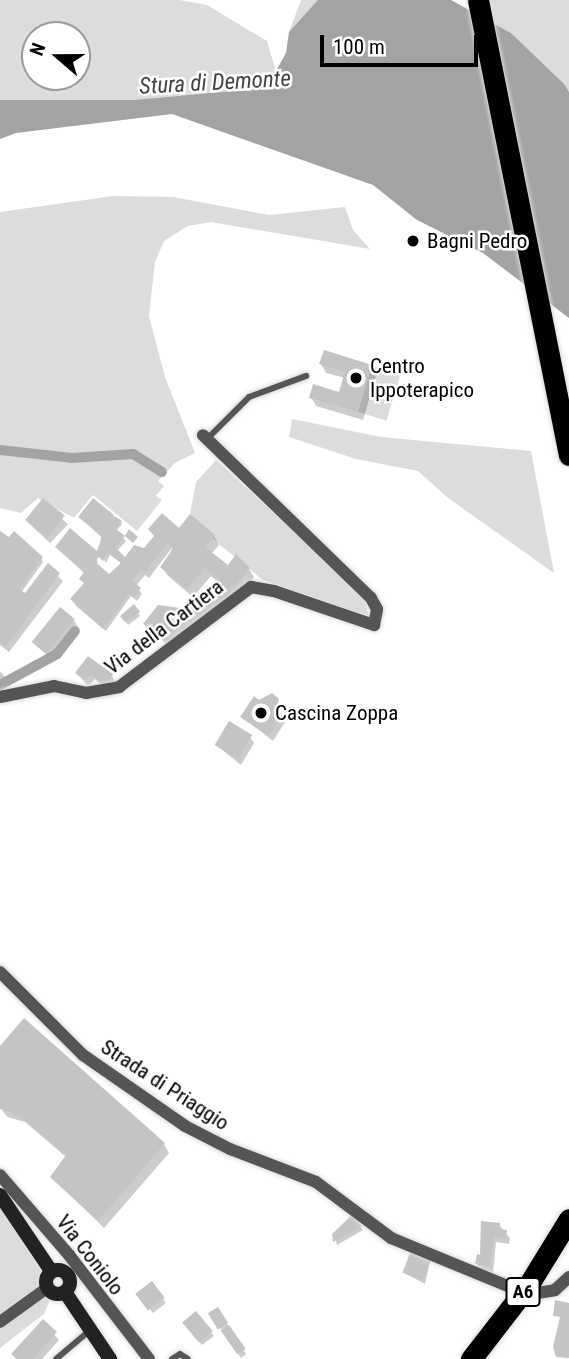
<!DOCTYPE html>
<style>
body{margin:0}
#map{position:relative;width:569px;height:1359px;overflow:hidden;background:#fff;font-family:"Roboto Condensed",sans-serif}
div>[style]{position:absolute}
.green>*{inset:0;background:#dcdcdc;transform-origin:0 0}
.water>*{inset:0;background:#a3a3a3}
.shadow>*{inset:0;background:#0003;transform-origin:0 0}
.canal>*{height:10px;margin:-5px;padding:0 5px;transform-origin:5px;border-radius:5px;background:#a3a3a3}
.building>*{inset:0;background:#c4c4c4;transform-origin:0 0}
.roads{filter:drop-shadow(0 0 2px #dbdbdb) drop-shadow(0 0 2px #dbdbdb)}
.lane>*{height:6px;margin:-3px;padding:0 3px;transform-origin:3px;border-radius:3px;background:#555}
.street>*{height:12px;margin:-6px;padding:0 6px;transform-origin:6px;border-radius:6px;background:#555}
.secondary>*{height:14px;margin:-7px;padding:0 7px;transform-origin:7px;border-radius:7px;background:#222}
.secondary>.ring{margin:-7px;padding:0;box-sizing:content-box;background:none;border:14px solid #222;border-radius:50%}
.highway>*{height:21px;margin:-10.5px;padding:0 10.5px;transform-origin:10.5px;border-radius:10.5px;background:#000}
.dots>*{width:19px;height:19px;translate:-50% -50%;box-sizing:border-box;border:4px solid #fff;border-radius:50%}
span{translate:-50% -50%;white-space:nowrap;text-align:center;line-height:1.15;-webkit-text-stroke:5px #fff;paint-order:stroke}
.shield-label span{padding:2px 5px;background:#fff;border:2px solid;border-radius:5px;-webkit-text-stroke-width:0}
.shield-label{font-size:19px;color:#000;font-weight:700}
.poi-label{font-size:21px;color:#000}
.left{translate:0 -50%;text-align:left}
.street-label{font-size:21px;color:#000}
.water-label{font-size:23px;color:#444;font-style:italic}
.north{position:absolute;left:21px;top:21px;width:70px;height:70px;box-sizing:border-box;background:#fff;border:2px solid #999;border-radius:50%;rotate:290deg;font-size:19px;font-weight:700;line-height:28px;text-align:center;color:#000}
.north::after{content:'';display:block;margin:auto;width:24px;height:32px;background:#000;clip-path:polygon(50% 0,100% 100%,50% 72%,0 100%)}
.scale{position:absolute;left:320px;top:35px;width:158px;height:32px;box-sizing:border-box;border:4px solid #000;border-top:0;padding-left:9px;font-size:21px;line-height:24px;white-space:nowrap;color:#000;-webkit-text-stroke:5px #fff;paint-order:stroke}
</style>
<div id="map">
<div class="green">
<div style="clip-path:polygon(evenodd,0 0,180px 0,207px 5px,267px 41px,276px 71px,254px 89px,133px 100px,0 100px,0 0,35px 35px,77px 35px,77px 77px,35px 77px,35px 35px)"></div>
<div style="clip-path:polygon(301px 0,327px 0,318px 1px,289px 32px)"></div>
<div style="clip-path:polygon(488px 0,569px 0,569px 92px,511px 33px,492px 23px)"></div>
<div style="clip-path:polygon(113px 196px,173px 197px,269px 215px,345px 207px,353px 230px,370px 249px,211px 222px,188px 226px,164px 241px,155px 262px,149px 316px,165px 377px,195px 453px,175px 463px,158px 481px,164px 486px,156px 496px,162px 500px,137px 531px,93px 495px,74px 518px,38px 498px,21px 513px,0 508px,0 212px)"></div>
<div style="left:372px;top:365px;width:30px;height:49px;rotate:17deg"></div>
<div style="clip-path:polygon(292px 419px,381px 437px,531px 451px,554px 573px,448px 498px,418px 471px,356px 459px,289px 437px)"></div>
<div style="clip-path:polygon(216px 460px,363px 596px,369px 616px,263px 580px,220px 545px,190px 514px,196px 482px)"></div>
<div style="clip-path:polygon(0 1208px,54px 1291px,44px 1314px,0 1348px)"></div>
</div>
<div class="water">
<div style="clip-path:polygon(318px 0,451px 0,511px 33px,564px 84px,569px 92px,569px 318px,483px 253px,417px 220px,373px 185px,172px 114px,16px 133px,0 139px,0 100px,133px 100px,254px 89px,276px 71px,286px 53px,289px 32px)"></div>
</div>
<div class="shadow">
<div style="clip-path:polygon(321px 364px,371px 367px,376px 376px,363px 420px,316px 406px,311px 397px,341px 394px,345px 378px,326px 373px)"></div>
<div style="left:43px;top:501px;width:34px;height:26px;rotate:43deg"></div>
<div style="clip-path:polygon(113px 516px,122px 524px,116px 531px,126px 541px,117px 551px,125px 559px,145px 550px,155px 537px,150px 529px,179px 531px,214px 536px,219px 545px,211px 554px,228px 567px,249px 569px,254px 577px,224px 614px,170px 648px,145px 624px,206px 596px,218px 582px,211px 576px,193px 597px,167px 575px,162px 567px,175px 544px,149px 578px,145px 575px,136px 586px,142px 594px,137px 601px,131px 596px,106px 631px,76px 606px,72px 599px,85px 584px,81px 579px,85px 574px,57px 547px,97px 558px,98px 567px,109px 576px,121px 563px,110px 555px,106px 563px,99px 550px,101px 537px,80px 517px)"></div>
<div style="clip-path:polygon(41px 558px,43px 562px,21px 593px,31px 600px,48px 566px,63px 581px,9px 652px,0 645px,0 592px)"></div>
<div style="clip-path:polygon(134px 606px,140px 616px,128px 625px,124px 620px)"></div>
<div style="clip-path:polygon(74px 620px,78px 627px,49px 657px,36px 645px,34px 642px)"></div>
<div style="clip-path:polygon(0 671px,9px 682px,1px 692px,0 691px)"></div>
<div style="clip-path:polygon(77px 673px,112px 675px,115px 682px,109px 691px,95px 679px,88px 686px)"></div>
<div style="clip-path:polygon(277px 698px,285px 722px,273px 741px,242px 717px,259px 702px)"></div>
<div style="clip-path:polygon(250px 737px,254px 743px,241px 765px,216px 745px)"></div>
<div style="clip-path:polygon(0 1048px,164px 1144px,169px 1153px,104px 1228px,52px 1177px,66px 1157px,25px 1122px,7px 1117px,0 1107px)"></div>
<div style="clip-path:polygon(499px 1225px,510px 1238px,509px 1244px,496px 1242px,493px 1272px,481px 1270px,477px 1264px)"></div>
<div style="clip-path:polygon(361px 1227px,363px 1230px,337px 1245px,334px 1235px)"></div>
<div style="clip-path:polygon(430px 1262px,425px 1284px,404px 1273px)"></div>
<div style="clip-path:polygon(152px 1284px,166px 1303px,153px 1313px,141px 1298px)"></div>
<div style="clip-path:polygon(218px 1309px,246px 1354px,241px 1358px,210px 1313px)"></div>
<div style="clip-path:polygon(196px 1313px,214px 1336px,202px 1345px,187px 1326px)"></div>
<div style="clip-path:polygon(43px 1322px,59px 1340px,42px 1359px,16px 1359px,13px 1354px)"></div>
</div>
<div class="canal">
<div style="left:0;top:450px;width:72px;rotate:6.3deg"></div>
<div style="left:72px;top:458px;width:61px;rotate:-3.8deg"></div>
<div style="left:133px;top:454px;width:34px;rotate:32deg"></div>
<div style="left:0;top:685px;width:65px;rotate:-28.5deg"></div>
<div style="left:57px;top:654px;width:29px;rotate:-52deg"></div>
</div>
<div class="building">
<div style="clip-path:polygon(324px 350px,372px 365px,358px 412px,309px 398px,313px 384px,339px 392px,345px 372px,319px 364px)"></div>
<div style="left:43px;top:498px;width:28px;height:28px;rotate:39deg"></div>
<div style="clip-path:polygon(evenodd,93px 498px,114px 515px,110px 523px,115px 516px,122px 521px,116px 529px,125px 536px,115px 547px,125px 557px,134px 545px,144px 548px,154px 536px,148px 529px,162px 513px,179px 528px,190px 514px,215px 535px,205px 547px,228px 565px,236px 554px,250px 568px,220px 605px,179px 623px,164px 640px,143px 624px,158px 605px,180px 608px,205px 594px,219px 579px,205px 568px,187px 589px,160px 567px,173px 549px,168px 543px,145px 572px,141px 570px,132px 580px,141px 588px,134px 598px,129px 594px,103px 629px,70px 599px,84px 583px,79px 579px,84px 572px,55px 547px,70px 528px,97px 551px,102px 536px,78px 517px,93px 498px,108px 552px,121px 563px,109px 574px,94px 561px,99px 557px,103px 561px,108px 552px)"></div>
<div style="clip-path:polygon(129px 529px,138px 537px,133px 543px,125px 536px)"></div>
<div style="clip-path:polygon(0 531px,9px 537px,14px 531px,43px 557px,19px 589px,25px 593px,48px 563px,60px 573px,5px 647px,0 643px)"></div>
<div style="clip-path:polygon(134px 604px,140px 612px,125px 622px,120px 616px)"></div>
<div style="left:60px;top:607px;width:19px;height:45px;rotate:39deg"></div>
<div style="clip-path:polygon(88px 656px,113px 674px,105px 686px,91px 674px,84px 680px,75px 673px)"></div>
<div style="clip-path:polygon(272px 693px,279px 699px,276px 711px,283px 715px,269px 736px,240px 717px,254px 696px,259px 700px)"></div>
<div style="left:229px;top:721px;width:27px;height:28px;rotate:31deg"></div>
<div style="clip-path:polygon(24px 1018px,165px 1143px,98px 1221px,50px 1177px,66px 1155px,20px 1116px,0 1109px,0 1046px)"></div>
<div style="clip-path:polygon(352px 1215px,362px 1226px,333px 1242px,332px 1234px)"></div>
<div style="clip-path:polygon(481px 1221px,500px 1223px,500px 1229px,507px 1230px,506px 1238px,494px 1237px,490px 1266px,475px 1264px,477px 1254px,480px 1255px)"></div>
<div style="left:410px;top:1253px;width:22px;height:21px;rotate:21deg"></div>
<div style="left:152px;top:1281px;width:21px;height:21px;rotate:53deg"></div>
<div style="clip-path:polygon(555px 1300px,569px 1303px,569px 1358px,556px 1357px,553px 1347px,560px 1317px,553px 1316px)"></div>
<div style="left:218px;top:1307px;width:19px;height:12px;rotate:58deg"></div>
<div style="left:196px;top:1311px;width:26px;height:18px;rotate:50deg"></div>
<div style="clip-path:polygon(43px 1319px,57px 1332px,33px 1359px,17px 1359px,11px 1354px)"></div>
<div style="left:229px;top:1325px;width:29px;height:10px;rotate:55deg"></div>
</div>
<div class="roads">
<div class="lane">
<div style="left:207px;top:439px;width:59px;rotate:-45deg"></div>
<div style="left:249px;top:397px;width:61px;rotate:-20.2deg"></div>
<div style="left:56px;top:1359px;width:43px;rotate:-40.3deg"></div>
<div style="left:172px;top:1359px;width:9px;rotate:-32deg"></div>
<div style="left:180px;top:1354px;width:9px;rotate:32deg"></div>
</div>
<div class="street">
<div style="left:0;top:697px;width:55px;rotate:-11.5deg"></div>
<div style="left:54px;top:686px;width:33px;rotate:12deg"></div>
<div style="left:86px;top:693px;width:34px;rotate:-10deg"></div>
<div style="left:119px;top:687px;width:166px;rotate:-37.1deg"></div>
<div style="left:251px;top:587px;width:23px;rotate:10deg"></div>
<div style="left:274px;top:591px;width:106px;rotate:18.8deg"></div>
<div style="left:374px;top:625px;width:16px;rotate:-79deg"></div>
<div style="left:377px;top:609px;width:13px;rotate:-119deg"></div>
<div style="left:371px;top:598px;width:234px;rotate:-135.9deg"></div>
<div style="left:0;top:972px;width:117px;rotate:45deg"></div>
<div style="left:83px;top:1055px;width:124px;rotate:34.8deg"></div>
<div style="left:185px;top:1126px;width:51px;rotate:27.1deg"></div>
<div style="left:230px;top:1149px;width:92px;rotate:21deg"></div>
<div style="left:316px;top:1182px;width:94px;rotate:36.7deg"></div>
<div style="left:391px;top:1238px;width:136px;rotate:22.4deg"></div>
<div style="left:0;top:1175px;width:106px;rotate:49.2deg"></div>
<div style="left:69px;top:1255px;width:131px;rotate:52.4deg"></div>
<div style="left:531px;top:1294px;width:24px;rotate:-9deg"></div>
<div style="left:555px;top:1290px;width:19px;rotate:-43deg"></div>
<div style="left:0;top:1322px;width:58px;rotate:-35.9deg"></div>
</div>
<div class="secondary">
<div style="left:0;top:1195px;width:92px;rotate:56.1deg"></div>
<div class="ring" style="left:46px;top:1270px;width:10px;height:10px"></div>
<div style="left:65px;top:1292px;width:81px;rotate:56.1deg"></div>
</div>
<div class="highway">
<div style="left:478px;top:0;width:464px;rotate:78.7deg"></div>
<div style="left:471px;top:1359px;width:95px;rotate:-52.3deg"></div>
<div style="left:529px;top:1284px;width:76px;rotate:-58.4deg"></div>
</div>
</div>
<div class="dots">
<div style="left:413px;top:241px;background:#000"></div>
<div style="left:356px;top:378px;background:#000"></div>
<div style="left:261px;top:713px;background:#000"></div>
</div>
<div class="shield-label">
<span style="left:523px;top:1292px">A6</span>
</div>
<div class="poi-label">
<span class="left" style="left:427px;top:241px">Bagni Pedro</span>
<span class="left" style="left:370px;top:378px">Centro<br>Ippoterapico</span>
<span class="left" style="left:275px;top:713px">Cascina Zoppa</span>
</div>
<div class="street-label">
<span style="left:164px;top:627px;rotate:-37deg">Via della Cartiera</span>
<span style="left:165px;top:1085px;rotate:33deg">Strada di Priaggio</span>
<span style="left:90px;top:1255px;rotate:52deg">Via Coniolo</span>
</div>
<div class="water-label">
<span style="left:215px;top:83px;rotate:-3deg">Stura di Demonte</span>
</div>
<div class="north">N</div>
<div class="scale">100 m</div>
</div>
